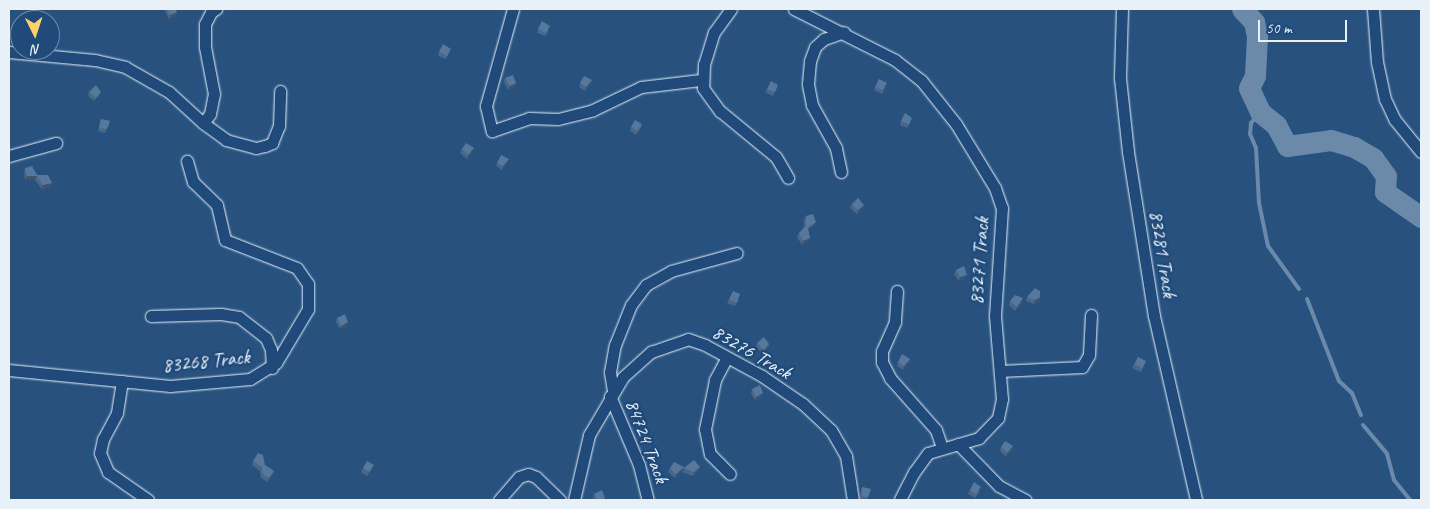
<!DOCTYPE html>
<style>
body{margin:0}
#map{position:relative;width:1430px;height:509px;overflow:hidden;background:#27517f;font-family:Caveat,sans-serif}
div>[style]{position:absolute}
.stream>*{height:4px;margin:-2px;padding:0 2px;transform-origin:2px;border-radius:2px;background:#6b8aaa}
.river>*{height:21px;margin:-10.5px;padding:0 10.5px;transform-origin:10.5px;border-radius:10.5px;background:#6b8aaa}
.roads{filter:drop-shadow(0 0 1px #e8f1f8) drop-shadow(0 0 1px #e8f1f8)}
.street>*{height:11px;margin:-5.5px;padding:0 5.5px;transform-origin:5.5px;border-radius:5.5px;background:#1f4a7a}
.wall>*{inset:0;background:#4b6787}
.shaded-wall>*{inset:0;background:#3d546e}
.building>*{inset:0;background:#57789d;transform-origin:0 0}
span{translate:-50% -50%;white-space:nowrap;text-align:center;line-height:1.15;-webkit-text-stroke:5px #1f4a7a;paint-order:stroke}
.street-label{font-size:20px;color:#e8f1f8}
.frame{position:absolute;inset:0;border:10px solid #e8f1f8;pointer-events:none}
.north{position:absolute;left:10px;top:10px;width:50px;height:50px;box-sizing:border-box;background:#1f4a7a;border:1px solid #6f8dac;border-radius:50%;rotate:176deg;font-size:14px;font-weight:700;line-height:20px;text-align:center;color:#e8f1f8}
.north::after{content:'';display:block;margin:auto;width:18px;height:22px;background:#ffd166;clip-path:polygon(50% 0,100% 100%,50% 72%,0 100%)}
.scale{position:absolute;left:1258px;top:20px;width:89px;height:22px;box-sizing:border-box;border:2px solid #e8f1f8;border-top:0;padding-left:6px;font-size:15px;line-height:18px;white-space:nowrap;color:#e8f1f8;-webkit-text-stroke:4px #1f4a7a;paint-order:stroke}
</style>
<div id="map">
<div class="stream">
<div style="left:1260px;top:112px;width:14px;rotate:129deg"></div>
<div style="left:1251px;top:123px;width:11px;rotate:95deg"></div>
<div style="left:1250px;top:134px;width:15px;rotate:67deg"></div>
<div style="left:1256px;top:148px;width:55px;rotate:86.9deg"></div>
<div style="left:1259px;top:203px;width:44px;rotate:78.2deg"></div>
<div style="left:1268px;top:246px;width:53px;rotate:54.2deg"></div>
<div style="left:1307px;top:299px;width:88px;rotate:68.7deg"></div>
<div style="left:1339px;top:381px;width:18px;rotate:43deg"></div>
<div style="left:1352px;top:393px;width:24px;rotate:68deg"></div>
<div style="left:1363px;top:425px;width:38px;rotate:50deg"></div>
<div style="left:1387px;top:454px;width:27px;rotate:75deg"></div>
<div style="left:1394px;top:480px;width:26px;rotate:51deg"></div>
</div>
<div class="river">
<div style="left:1242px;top:9px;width:18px;rotate:47deg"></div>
<div style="left:1254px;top:22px;width:14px;rotate:78deg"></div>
<div style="left:1257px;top:36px;width:40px;rotate:92.9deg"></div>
<div style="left:1255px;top:76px;width:13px;rotate:117deg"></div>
<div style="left:1249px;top:88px;width:26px;rotate:65deg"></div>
<div style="left:1260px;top:112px;width:21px;rotate:39deg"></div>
<div style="left:1276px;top:125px;width:24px;rotate:62deg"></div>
<div style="left:1287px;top:146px;width:44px;rotate:-7.8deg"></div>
<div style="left:1331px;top:140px;width:24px;rotate:17deg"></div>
<div style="left:1354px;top:147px;width:22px;rotate:30deg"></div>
<div style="left:1373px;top:158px;width:22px;rotate:54deg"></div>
<div style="left:1386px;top:176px;width:16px;rotate:94deg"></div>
<div style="left:1385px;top:192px;width:44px;rotate:34.8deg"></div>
</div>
<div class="roads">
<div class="street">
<div style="left:513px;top:9px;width:101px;rotate:105.6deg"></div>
<div style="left:486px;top:106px;width:26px;rotate:77deg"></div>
<div style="left:492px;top:131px;width:39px;rotate:-19deg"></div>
<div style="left:529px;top:118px;width:29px;rotate:2deg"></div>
<div style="left:558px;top:119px;width:36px;rotate:-14deg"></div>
<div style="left:593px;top:110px;width:53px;rotate:-25.6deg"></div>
<div style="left:641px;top:87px;width:60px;rotate:-6.7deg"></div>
<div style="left:731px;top:9px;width:29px;rotate:126deg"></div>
<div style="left:714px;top:32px;width:34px;rotate:107deg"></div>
<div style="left:704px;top:64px;width:24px;rotate:92deg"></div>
<div style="left:703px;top:88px;width:29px;rotate:54deg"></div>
<div style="left:720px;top:111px;width:72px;rotate:39.4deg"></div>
<div style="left:776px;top:157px;width:24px;rotate:60deg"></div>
<div style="left:794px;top:9px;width:113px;rotate:26.8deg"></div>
<div style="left:895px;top:60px;width:33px;rotate:38deg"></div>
<div style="left:921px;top:80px;width:56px;rotate:51.5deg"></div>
<div style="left:956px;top:124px;width:75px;rotate:58.6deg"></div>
<div style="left:995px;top:188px;width:21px;rotate:71deg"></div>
<div style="left:1002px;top:208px;width:108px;rotate:93.7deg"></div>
<div style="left:995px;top:316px;width:83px;rotate:85.2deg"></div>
<div style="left:1002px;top:399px;width:19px;rotate:102deg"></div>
<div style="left:998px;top:418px;width:28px;rotate:134deg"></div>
<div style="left:979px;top:438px;width:53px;rotate:163.6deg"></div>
<div style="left:928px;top:453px;width:24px;rotate:126deg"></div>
<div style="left:914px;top:472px;width:31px;rotate:117deg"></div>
<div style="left:1122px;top:9px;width:69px;rotate:91.7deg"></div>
<div style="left:1120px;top:78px;width:74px;rotate:83.8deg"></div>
<div style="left:1128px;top:152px;width:166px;rotate:81deg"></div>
<div style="left:1154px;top:316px;width:189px;rotate:77.1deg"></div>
<div style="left:1373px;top:9px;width:53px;rotate:85.7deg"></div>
<div style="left:1377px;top:62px;width:38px;rotate:78deg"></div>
<div style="left:1385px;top:99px;width:23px;rotate:65deg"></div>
<div style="left:1395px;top:120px;width:41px;rotate:50.9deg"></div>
<div style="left:9px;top:52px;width:86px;rotate:5.3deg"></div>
<div style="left:95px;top:60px;width:31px;rotate:13deg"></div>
<div style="left:125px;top:67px;width:51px;rotate:29.6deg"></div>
<div style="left:169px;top:92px;width:46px;rotate:42.4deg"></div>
<div style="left:203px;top:123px;width:11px;rotate:-52deg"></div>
<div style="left:210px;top:114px;width:20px;rotate:-79deg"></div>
<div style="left:214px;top:94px;width:48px;rotate:-100.8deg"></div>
<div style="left:205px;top:47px;width:23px;rotate:-90deg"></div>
<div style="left:205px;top:24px;width:13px;rotate:-63deg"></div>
<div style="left:211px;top:12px;width:6px;rotate:-31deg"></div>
<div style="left:203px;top:123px;width:29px;rotate:36deg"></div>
<div style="left:226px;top:140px;width:31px;rotate:15deg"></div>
<div style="left:256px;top:148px;width:9px;rotate:-13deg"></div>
<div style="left:265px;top:146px;width:8px;rotate:-23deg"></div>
<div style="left:272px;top:143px;width:18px;rotate:-68deg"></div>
<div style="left:279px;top:126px;width:35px;rotate:-88deg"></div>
<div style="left:9px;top:156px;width:49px;rotate:-15.5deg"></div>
<div style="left:841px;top:172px;width:25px;rotate:-102deg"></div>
<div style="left:836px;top:148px;width:49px;rotate:-119.2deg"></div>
<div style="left:812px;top:105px;width:21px;rotate:-101deg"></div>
<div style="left:808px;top:84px;width:23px;rotate:-85deg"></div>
<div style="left:810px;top:61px;width:15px;rotate:-70deg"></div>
<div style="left:815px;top:47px;width:12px;rotate:-42deg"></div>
<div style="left:824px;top:39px;width:21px;rotate:-19deg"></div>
<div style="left:897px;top:291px;width:31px;rotate:94deg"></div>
<div style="left:895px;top:322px;width:32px;rotate:114deg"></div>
<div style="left:882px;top:351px;width:11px;rotate:90deg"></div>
<div style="left:882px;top:362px;width:18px;rotate:63deg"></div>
<div style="left:890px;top:378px;width:69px;rotate:48.5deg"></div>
<div style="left:936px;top:430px;width:18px;rotate:71deg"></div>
<div style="left:151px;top:316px;width:70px;rotate:-1.6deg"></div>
<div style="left:221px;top:314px;width:18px;rotate:9deg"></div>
<div style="left:239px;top:317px;width:34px;rotate:38deg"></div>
<div style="left:266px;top:338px;width:13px;rotate:67deg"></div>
<div style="left:271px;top:350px;width:18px;rotate:87deg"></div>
<div style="left:726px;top:359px;width:24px;rotate:118deg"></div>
<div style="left:715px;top:380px;width:50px;rotate:101.5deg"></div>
<div style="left:705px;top:429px;width:25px;rotate:79deg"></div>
<div style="left:710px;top:454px;width:28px;rotate:45deg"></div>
<div style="left:9px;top:370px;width:162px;rotate:5.7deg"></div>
<div style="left:170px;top:386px;width:80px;rotate:-5deg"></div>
<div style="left:250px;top:379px;width:31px;rotate:-32deg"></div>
<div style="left:276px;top:363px;width:63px;rotate:-59.3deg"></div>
<div style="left:308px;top:309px;width:25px;rotate:-90deg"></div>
<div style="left:308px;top:284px;width:19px;rotate:-125deg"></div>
<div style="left:297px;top:268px;width:77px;rotate:-158.7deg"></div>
<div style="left:225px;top:240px;width:36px;rotate:-103deg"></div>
<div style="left:217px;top:205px;width:33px;rotate:-136deg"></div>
<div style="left:193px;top:182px;width:22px;rotate:-106deg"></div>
<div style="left:1000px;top:371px;width:82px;rotate:-2.8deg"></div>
<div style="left:1082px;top:367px;width:14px;rotate:-60deg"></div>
<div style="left:1089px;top:355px;width:40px;rotate:-87.1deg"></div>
<div style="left:122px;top:381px;width:32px;rotate:99deg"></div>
<div style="left:117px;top:413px;width:30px;rotate:118deg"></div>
<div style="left:103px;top:439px;width:14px;rotate:102deg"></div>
<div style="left:100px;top:453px;width:21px;rotate:67deg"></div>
<div style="left:108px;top:472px;width:49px;rotate:35deg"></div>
<div style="left:613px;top:391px;width:19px;rotate:-99deg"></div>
<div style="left:610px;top:372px;width:27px;rotate:-80deg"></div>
<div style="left:615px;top:345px;width:43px;rotate:-68.2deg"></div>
<div style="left:631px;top:305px;width:25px;rotate:-53deg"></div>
<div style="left:646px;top:285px;width:29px;rotate:-29deg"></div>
<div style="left:671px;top:271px;width:68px;rotate:-15.3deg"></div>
<div style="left:610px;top:396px;width:75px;rotate:67.2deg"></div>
<div style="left:639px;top:465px;width:36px;rotate:76deg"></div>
<div style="left:958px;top:444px;width:59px;rotate:45.7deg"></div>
<div style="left:999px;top:486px;width:30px;rotate:28deg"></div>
<div style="left:499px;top:500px;width:30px;rotate:-49deg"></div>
<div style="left:519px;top:477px;width:9px;rotate:-18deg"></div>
<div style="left:528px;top:474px;width:9px;rotate:21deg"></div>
<div style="left:536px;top:477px;width:33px;rotate:44deg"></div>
<div style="left:574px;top:500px;width:67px;rotate:-77deg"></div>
<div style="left:589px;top:435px;width:67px;rotate:-59.6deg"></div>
<div style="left:623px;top:377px;width:38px;rotate:-42deg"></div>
<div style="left:651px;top:352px;width:39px;rotate:-19deg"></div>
<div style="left:688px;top:339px;width:18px;rotate:19deg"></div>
<div style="left:705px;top:345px;width:65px;rotate:28.5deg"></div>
<div style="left:762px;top:376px;width:50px;rotate:34.3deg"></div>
<div style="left:803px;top:404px;width:38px;rotate:43deg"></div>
<div style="left:831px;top:430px;width:30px;rotate:60deg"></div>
<div style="left:846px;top:456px;width:45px;rotate:81deg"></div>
</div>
</div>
<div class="wall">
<div style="clip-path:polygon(166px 9px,176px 9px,176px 16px,169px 19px,165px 11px)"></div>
<div style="clip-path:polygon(538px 29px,549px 30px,545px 36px,537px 33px)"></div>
<div style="clip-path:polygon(439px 52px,449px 53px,446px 59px,438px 56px)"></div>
<div style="clip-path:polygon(505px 78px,516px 83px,515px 87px,508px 90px,504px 82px)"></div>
<div style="clip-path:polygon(592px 80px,591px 84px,585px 91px,579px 87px,580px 83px)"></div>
<div style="clip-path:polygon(778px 85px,773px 96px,765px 92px,767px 89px)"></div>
<div style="clip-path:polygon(875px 87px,885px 87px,882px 94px,874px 90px)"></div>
<div style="clip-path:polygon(89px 92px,100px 96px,94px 101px,88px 96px)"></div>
<div style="clip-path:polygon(101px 119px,110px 121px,105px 133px,98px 131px)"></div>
<div style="clip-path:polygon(901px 121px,911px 122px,907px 128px,900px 125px)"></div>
<div style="clip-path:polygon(642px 124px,641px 128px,636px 135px,630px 131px,631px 127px)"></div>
<div style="clip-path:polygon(462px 149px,472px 152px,467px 159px,460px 153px)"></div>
<div style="clip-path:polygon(497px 163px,507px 163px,502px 170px,496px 166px)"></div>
<div style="clip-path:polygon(25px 168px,52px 183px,50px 187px,42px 189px,35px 180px,25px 180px,24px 172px)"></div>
<div style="clip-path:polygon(852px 204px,864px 205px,862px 209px,857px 214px,850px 208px)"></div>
<div style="clip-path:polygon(806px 216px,816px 222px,814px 226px,808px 230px,810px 238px,808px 241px,802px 245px,797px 237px,799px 233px,804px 227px,804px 220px)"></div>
<div style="clip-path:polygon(956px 270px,965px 279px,959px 281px,954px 274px)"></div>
<div style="clip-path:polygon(740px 294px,735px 306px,727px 303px,729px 299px)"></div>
<div style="clip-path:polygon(1027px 297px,1040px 297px,1039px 301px,1034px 304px,1026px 301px)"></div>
<div style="clip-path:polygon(1010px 301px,1022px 302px,1015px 311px,1009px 305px)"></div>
<div style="clip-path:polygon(337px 318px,347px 326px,340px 329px,336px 322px)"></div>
<div style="clip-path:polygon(757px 343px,769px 344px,768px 348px,762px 353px,756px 347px)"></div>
<div style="clip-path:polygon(910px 359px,908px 363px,903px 370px,897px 366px,898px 362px)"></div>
<div style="clip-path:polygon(1146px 361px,1141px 372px,1132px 368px,1134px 364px)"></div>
<div style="clip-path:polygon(752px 389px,762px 397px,755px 400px,751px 393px)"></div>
<div style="clip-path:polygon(1013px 446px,1012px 450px,1006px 457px,1000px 451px,1001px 447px)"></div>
<div style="clip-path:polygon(253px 461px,265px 465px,274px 471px,273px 475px,267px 482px,261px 478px,260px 471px,252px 465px)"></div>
<div style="clip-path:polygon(684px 467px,698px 471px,693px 476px,682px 472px,683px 471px,675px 478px,668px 472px,670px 468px)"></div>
<div style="clip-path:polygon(363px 468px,373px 469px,367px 476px,361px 472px)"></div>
<div style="clip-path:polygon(862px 487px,871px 489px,867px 500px,860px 500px,861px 491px)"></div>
<div style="clip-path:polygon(970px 490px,980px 491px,975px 498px,968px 494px)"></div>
<div style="clip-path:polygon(594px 494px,605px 498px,605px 500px,594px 500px,593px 498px)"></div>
</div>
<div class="shaded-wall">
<div style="clip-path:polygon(177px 12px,176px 16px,169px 19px,170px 15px)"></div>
<div style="clip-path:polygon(592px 80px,591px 84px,585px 91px,586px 87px)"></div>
<div style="clip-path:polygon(516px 83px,515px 87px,508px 90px,510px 86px)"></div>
<div style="clip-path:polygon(101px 92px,100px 96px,94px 101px,96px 98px)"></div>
<div style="clip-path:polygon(474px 148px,472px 152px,467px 159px,468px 155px)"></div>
<div style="clip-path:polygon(509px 159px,507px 163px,502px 170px,503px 166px)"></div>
<div style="clip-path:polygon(27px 176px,37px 176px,35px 180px,25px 180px)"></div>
<div style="clip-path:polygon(52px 183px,50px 187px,42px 189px,43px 185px)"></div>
<div style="clip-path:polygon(864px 205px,862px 209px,857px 214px,858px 210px)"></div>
<div style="clip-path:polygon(816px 222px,814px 226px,806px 232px,808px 228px)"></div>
<div style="clip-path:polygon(810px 238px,808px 241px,802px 245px,803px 241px)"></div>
<div style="clip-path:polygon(967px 275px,965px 279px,959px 281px,960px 277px)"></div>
<div style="clip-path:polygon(1040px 297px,1039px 301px,1034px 304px,1035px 300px)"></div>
<div style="clip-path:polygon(1023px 298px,1022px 302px,1015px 311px,1017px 307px)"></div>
<div style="clip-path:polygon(348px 322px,347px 326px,340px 329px,341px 326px)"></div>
<div style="clip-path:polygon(769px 344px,768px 348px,762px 353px,764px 350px)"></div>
<div style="clip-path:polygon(910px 359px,908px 363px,903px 370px,904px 366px)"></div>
<div style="clip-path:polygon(763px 393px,762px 397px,755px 400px,756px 397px)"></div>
<div style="clip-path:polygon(1013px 446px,1012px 450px,1006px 457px,1007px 453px)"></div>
<div style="clip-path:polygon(374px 465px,373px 469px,367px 476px,369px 472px)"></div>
<div style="clip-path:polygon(684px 467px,683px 471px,675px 478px,676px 474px)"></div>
<div style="clip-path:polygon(700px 467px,698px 471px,693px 476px,694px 472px)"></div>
<div style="clip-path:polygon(274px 471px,273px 475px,267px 482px,269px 478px)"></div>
</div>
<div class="building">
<div style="clip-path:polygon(167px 9px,176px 9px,177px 12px,170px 15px)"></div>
<div style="clip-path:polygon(542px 21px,550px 26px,546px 33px,538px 29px)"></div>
<div style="clip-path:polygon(443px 44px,451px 49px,447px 56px,439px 52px)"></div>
<div style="clip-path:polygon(513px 75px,516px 83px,510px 86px,505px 78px)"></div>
<div style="clip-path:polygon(584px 76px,592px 80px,586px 87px,580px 83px)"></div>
<div style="clip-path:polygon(879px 79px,887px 83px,883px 90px,875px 87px)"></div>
<div style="clip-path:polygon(771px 81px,778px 85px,775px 92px,767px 89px)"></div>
<div style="clip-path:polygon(96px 85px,101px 92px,96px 98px,89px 92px)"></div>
<div style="clip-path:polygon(905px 113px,912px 118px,909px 124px,901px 121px)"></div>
<div style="clip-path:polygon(101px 119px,110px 121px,107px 129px,99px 128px)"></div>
<div style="clip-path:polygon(635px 120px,642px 124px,637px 131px,631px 127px)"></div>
<div style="clip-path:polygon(466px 143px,474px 148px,468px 155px,462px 149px)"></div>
<div style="clip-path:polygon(501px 155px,509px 159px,503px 166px,497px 163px)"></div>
<div style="clip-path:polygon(32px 166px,37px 175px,48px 175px,52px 183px,43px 185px,37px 176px,27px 176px,25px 168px)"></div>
<div style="clip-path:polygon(858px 198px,864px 205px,858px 210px,852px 204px)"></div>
<div style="clip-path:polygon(813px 214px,816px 222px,808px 228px,810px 238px,803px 241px,799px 233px,806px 226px,806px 216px)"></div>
<div style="clip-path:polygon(964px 266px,967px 275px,960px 277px,956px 270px)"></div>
<div style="clip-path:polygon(1035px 288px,1040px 291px,1040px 297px,1035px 300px,1027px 297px)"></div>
<div style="clip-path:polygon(733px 291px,740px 294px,737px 303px,729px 299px)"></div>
<div style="clip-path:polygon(1015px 295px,1023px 298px,1017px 307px,1010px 301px)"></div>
<div style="clip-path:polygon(345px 314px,348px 322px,341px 326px,337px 318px)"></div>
<div style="clip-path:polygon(764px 337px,769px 344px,764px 350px,757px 343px)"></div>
<div style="clip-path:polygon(902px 354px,910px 359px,904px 366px,898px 362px)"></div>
<div style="left:1138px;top:357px;width:9px;height:8px;rotate:27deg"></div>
<div style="clip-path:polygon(760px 385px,763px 393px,756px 397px,752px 389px)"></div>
<div style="clip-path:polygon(1005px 441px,1013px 446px,1007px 453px,1001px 447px)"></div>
<div style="clip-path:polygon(258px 453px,263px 455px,265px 465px,274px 471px,269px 478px,263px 474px,262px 467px,253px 461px)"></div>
<div style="clip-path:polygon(694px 460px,700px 467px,694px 472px,684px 468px)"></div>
<div style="clip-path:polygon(367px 461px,374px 465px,369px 472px,363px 468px)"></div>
<div style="clip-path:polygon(674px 462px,684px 467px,676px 474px,670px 468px)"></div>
<div style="clip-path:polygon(974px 482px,981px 487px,976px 494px,970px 490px)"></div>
<div style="clip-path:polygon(862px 487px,871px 489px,868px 497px,862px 496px)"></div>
<div style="clip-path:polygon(602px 490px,605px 498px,601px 500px,598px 500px,594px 494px)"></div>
</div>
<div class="street-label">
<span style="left:1163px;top:254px;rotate:81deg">83281 Track</span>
<span style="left:979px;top:261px;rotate:-86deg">83271 Track</span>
<span style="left:752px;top:352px;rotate:30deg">83276 Track</span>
<span style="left:206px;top:361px;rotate:-6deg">83268 Track</span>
<span style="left:647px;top:441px;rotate:69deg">84724 Track</span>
</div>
<div class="frame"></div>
<div class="north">N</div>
<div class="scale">50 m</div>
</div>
